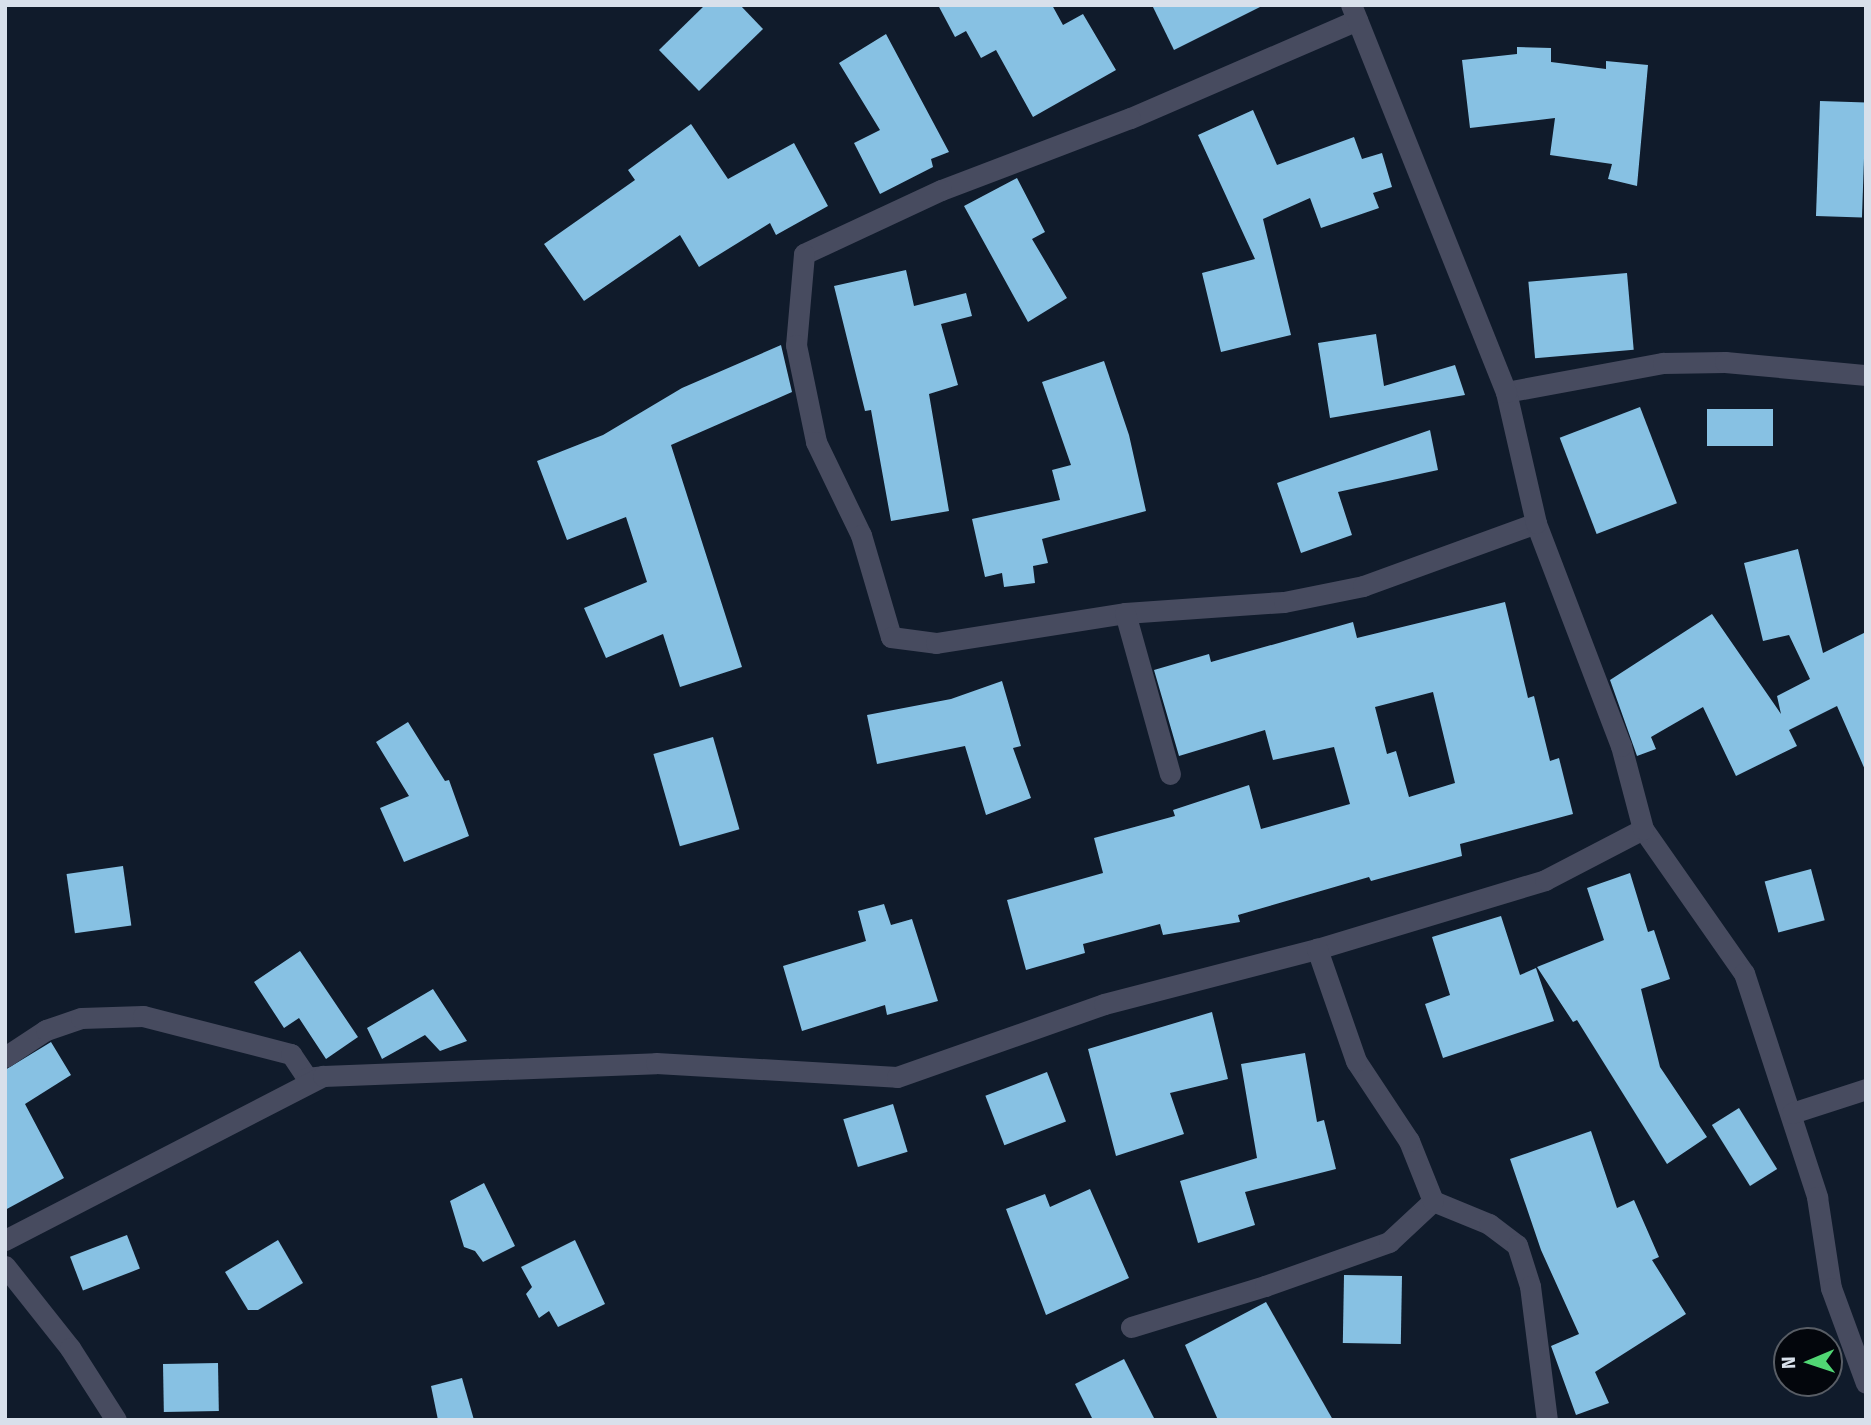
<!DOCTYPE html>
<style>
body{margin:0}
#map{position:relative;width:1871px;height:1425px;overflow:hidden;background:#101b2b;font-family:"Fira Sans",sans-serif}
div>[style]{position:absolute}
.building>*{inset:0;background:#87c1e3;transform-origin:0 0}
.minor>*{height:21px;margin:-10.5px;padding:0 10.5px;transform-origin:10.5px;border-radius:10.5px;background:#474b5f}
span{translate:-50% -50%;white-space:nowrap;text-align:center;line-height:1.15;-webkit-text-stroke:7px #03060c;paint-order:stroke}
.frame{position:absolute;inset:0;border:7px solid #d8e0eb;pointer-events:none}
.north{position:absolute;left:1773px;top:1327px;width:70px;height:70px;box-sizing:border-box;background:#03060c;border:2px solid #585d65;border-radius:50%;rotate:268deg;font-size:19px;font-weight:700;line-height:28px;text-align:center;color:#d8e0eb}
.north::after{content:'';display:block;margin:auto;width:24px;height:32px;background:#51d674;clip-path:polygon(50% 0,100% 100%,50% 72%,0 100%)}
</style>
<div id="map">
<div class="building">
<div style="clip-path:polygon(705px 5px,740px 5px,763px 29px,699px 91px,659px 50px)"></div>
<div style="clip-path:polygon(938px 5px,1052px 5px,1063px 25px,1083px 14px,1116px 70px,1033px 117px,996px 50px,981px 58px,966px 31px,955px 37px)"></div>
<div style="clip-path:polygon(1152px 5px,1264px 5px,1174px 50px)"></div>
<div style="clip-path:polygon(886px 34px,949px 152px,931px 159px,933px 167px,880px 194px,854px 143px,880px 130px,839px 63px)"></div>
<div style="clip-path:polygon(1517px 47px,1551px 48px,1551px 62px,1606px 69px,1606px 61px,1648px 65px,1637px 186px,1608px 179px,1612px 164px,1550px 155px,1555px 118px,1470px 128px,1462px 60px,1517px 54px)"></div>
<div style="left:1820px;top:101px;width:46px;height:115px;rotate:2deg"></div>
<div style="clip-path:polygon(1253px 110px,1277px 165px,1354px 137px,1362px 159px,1382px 153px,1392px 187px,1373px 193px,1379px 208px,1321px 228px,1310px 198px,1263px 219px,1291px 335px,1221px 352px,1202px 273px,1255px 259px,1198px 135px)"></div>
<div style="clip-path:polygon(691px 124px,728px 179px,794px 143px,828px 206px,776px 235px,770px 223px,699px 267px,680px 235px,584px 301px,544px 244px,635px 180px,628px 170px)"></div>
<div style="clip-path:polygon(1017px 178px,1045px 232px,1032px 239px,1067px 298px,1028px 322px,964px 206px)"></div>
<div style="clip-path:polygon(906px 270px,914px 306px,966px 293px,972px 316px,941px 324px,958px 385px,929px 394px,949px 511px,891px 521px,871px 410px,865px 411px,834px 286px)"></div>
<div style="left:1627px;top:273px;width:77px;height:99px;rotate:85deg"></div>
<div style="clip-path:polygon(1376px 334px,1384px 386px,1455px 365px,1465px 395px,1330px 418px,1318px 343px)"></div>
<div style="clip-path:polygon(781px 345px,792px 392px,671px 445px,742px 667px,680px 687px,663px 634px,606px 658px,584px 608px,647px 582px,626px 517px,567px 540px,537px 461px,603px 435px,682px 388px)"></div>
<div style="clip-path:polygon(1104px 361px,1129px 435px,1146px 511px,1042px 539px,1048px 563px,1033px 566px,1035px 583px,1004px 587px,1002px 573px,985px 577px,972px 519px,1060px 500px,1052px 470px,1071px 465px,1042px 382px)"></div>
<div style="left:1640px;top:407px;width:103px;height:86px;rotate:69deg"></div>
<div style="left:1707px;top:409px;width:66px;height:37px"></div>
<div style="clip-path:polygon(1430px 430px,1438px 470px,1338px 492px,1352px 535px,1301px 553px,1277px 483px)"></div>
<div style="clip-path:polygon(1798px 549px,1823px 653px,1866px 632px,1866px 772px,1837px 706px,1789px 730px,1797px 746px,1736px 776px,1703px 707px,1651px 737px,1656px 749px,1637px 756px,1610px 680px,1712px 614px,1781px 714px,1777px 696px,1810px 679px,1789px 635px,1763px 641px,1744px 563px)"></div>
<div style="clip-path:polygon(evenodd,1505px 602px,1528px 698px,1534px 696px,1550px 761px,1559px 758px,1573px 814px,1460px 844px,1462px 856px,1371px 881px,1369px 877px,1238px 915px,1240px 922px,1163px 935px,1160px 924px,1083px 944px,1085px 953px,1026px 970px,1007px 900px,1103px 873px,1094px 838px,1175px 816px,1173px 810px,1249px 785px,1261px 829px,1350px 804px,1334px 747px,1273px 760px,1265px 730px,1179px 756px,1154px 670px,1209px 654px,1211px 662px,1353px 622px,1357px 638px,1505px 602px,1433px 692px,1455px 783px,1409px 797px,1396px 751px,1387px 754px,1375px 707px,1433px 692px)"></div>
<div style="clip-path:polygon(1002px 681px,1021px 746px,1013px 748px,1031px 798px,986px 815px,965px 746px,877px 764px,867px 715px,951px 699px)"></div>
<div style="clip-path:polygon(408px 722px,445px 781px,449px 780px,469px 836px,404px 862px,380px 808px,409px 796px,376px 742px)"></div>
<div style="left:713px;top:737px;width:96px;height:62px;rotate:74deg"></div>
<div style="left:123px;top:866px;width:60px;height:57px;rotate:82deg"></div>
<div style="left:1811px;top:869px;width:53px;height:48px;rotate:75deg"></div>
<div style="clip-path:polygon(1630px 873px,1648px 932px,1654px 930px,1670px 979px,1641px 989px,1660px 1067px,1707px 1137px,1667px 1164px,1577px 1020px,1573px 1022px,1537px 967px,1604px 940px,1587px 888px)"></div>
<div style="clip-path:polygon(884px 904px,891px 925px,912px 919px,938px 1001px,887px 1015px,885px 1005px,802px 1031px,783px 966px,866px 941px,858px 911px)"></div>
<div style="clip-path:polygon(1501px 916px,1520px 975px,1536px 968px,1554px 1021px,1443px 1058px,1425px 1004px,1450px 995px,1432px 937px)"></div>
<div style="clip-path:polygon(300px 951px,358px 1037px,326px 1059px,299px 1018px,284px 1028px,254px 982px)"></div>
<div style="clip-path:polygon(433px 989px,467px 1041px,440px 1051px,425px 1035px,382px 1059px,367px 1028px)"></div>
<div style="clip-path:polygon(1212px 1012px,1228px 1079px,1170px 1093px,1184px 1134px,1116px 1156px,1088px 1049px)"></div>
<div style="clip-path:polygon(51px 1042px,71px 1075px,25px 1104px,64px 1178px,5px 1210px,5px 1070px)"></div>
<div style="clip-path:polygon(1305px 1053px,1317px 1122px,1324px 1120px,1336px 1169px,1245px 1192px,1255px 1225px,1198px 1243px,1180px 1181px,1257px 1158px,1241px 1064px)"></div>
<div style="left:1047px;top:1072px;width:53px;height:66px;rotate:69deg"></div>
<div style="left:893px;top:1104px;width:50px;height:52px;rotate:73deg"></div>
<div style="left:1739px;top:1108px;width:72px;height:32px;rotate:58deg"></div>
<div style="clip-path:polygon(1591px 1131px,1617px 1208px,1634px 1200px,1659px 1257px,1652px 1260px,1686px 1314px,1595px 1372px,1609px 1403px,1576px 1415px,1551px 1346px,1579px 1334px,1541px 1250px,1510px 1159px)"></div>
<div style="clip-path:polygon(484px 1183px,515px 1246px,483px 1262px,475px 1251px,464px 1247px,450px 1201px)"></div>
<div style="clip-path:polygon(1090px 1189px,1129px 1278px,1046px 1315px,1006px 1209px,1045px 1194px,1050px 1207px)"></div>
<div style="left:127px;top:1235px;width:36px;height:61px;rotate:69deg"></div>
<div style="clip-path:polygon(278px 1240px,303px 1283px,258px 1310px,248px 1310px,225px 1272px)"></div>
<div style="clip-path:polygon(575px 1240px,605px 1304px,558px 1327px,549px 1311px,539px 1318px,526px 1294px,532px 1287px,521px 1267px)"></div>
<div style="left:1344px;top:1275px;width:58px;height:68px;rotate:1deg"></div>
<div style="clip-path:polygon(1266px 1302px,1333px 1420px,1218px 1420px,1185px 1345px)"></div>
<div style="clip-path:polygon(1124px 1359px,1155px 1420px,1093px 1420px,1075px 1384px)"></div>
<div style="left:218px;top:1363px;width:48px;height:55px;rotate:89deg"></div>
<div style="clip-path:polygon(462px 1378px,474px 1420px,438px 1420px,431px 1386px)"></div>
</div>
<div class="minor">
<div style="left:1357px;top:20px;width:247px;rotate:156.6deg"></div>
<div style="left:1130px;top:118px;width:202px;rotate:159.1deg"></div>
<div style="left:941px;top:190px;width:151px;rotate:155deg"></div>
<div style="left:804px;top:254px;width:91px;rotate:95deg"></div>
<div style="left:796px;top:345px;width:99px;rotate:78.3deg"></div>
<div style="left:816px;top:442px;width:103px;rotate:64.2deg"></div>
<div style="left:861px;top:535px;width:106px;rotate:73.6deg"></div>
<div style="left:891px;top:637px;width:45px;rotate:7.6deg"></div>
<div style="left:936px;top:643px;width:191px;rotate:-9deg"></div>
<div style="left:1125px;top:613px;width:159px;rotate:-4deg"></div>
<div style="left:1284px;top:602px;width:81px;rotate:-11.4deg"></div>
<div style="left:1363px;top:586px;width:184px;rotate:-20deg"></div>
<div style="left:1506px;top:392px;width:160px;rotate:-10.5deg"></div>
<div style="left:1663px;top:363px;width:62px;rotate:-0.9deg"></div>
<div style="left:1725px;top:362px;width:142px;rotate:5.3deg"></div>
<div style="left:1125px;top:613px;width:167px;rotate:74.4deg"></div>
<div style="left:1643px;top:829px;width:176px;rotate:55deg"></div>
<div style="left:1744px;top:973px;width:236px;rotate:71.9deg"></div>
<div style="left:1817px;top:1197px;width:92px;rotate:81.3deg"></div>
<div style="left:1831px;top:1288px;width:101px;rotate:69.8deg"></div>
<div style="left:5px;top:1057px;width:49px;rotate:-33.4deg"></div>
<div style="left:46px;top:1030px;width:37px;rotate:-19deg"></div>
<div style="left:81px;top:1018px;width:62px;rotate:-1.8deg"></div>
<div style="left:143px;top:1016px;width:153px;rotate:14.4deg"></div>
<div style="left:291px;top:1054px;width:29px;rotate:56deg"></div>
<div style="left:307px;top:1078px;width:16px;rotate:-7deg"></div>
<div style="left:1792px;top:1113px;width:78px;rotate:-18deg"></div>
<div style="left:1433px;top:1201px;width:61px;rotate:22.3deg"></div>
<div style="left:1489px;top:1224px;width:35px;rotate:37deg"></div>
<div style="left:1517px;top:1245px;width:43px;rotate:72.4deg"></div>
<div style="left:1530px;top:1286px;width:135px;rotate:82.8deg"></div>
<div style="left:5px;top:1240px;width:358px;rotate:-27.3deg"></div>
<div style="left:323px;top:1076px;width:333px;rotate:-2.2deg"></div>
<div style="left:656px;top:1063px;width:241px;rotate:3.3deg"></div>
<div style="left:897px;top:1077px;width:219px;rotate:-19.4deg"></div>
<div style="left:1104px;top:1004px;width:220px;rotate:-14.5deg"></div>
<div style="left:1317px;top:949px;width:238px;rotate:-16.8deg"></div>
<div style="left:1545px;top:880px;width:110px;rotate:-27.5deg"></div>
<div style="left:1643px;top:829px;width:86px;rotate:-104.8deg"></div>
<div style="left:1621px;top:746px;width:239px;rotate:-110.9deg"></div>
<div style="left:1536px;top:523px;width:134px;rotate:-102.9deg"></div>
<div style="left:1506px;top:392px;width:417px;rotate:-111.8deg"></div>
<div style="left:5px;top:1266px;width:105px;rotate:51.6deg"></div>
<div style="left:70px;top:1348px;width:85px;rotate:57.4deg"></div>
<div style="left:1131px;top:1327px;width:140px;rotate:-17deg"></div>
<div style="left:1265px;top:1286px;width:132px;rotate:-19.5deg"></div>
<div style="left:1389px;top:1242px;width:60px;rotate:-43deg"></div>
<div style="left:1433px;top:1201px;width:65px;rotate:-111.8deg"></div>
<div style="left:1409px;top:1141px;width:96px;rotate:-123.5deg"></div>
<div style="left:1356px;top:1061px;width:119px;rotate:-109.2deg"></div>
</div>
<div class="frame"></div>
<div class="north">N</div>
</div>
